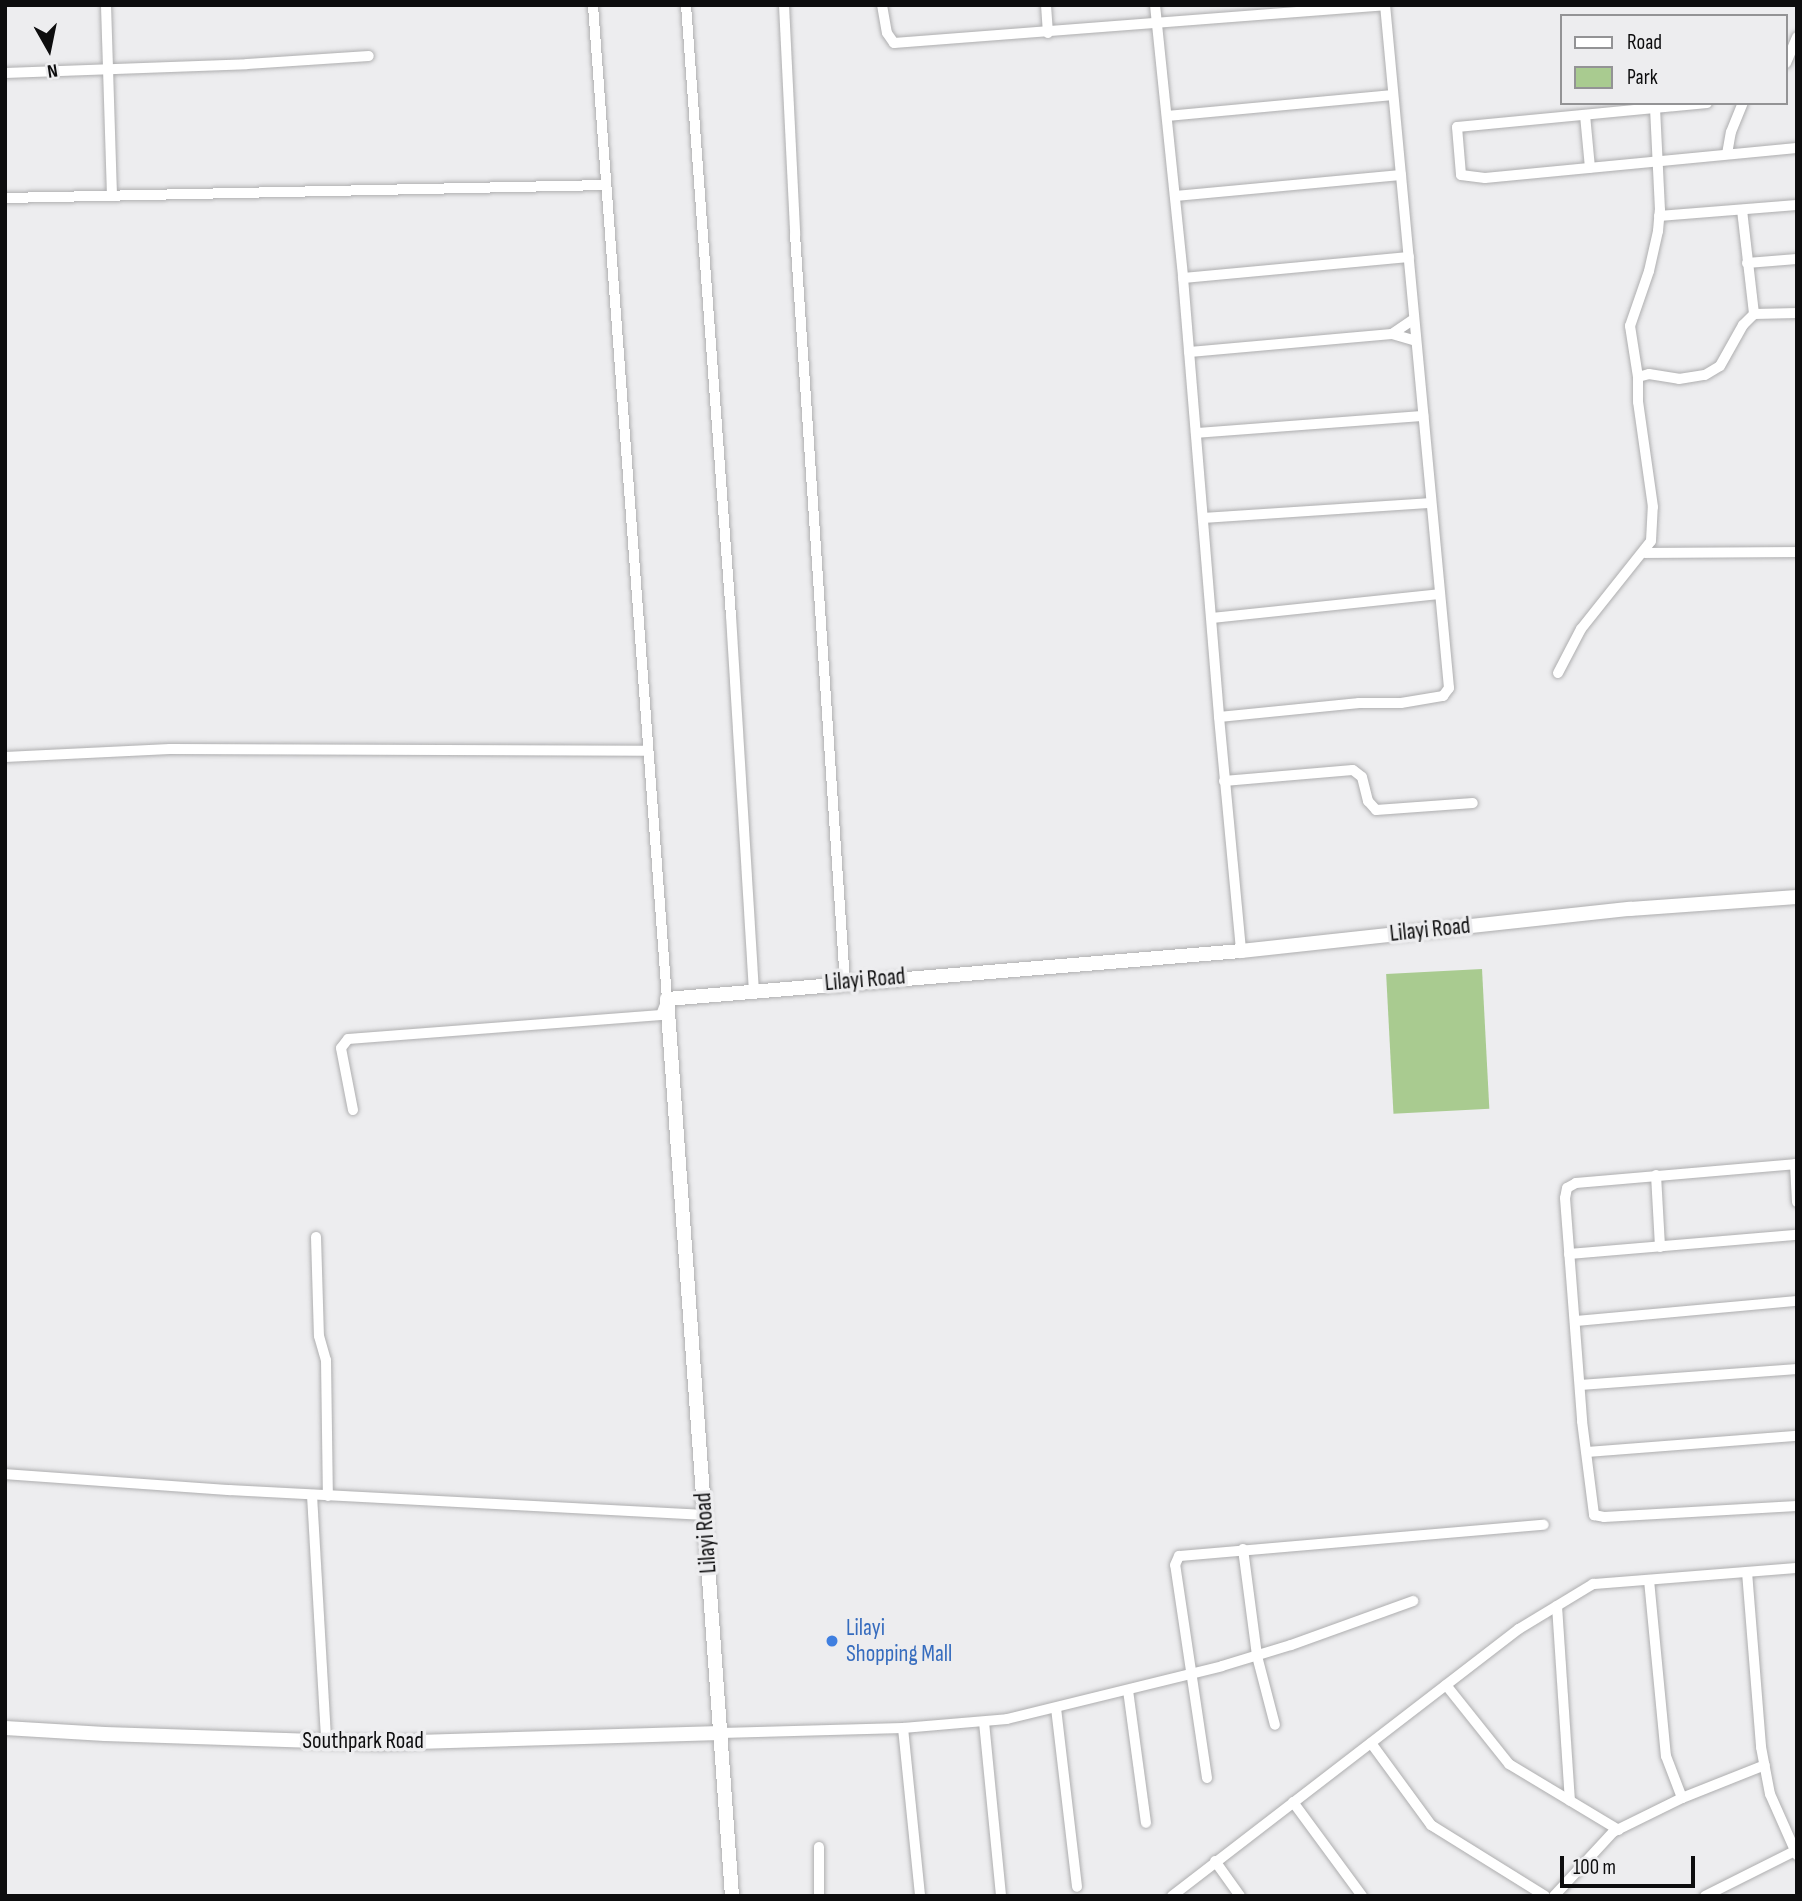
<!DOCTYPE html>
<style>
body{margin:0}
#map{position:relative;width:1802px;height:1901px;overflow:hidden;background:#ededef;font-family:"Sofia Sans Condensed",sans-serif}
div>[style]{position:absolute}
.green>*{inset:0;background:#a9cb90;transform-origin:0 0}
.roads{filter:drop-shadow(0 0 2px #aeaeaf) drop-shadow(0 0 2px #aeaeaf)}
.street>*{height:10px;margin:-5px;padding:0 5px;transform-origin:5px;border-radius:5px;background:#fff}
.secondary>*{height:14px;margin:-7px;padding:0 7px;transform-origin:7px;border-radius:7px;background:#fff}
.dots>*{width:19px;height:19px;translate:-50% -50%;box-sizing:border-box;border:4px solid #ededef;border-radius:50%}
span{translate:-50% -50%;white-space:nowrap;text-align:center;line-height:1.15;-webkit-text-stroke:7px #ededef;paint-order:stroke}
.street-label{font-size:23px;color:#0d0d0e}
.shop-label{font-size:23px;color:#366cbe}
.left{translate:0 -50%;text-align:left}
.frame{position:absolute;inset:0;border:7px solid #0d0d0e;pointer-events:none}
.legend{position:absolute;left:1560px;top:14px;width:228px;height:91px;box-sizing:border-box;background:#ededef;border:2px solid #939395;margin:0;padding:9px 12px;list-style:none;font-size:21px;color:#0d0d0e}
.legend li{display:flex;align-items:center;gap:14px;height:35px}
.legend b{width:35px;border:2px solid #939395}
.north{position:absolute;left:14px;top:14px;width:70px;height:70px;-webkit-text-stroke:5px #ededef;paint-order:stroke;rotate:171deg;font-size:19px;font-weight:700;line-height:28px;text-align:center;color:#0d0d0e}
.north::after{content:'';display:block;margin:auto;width:24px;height:32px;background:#0d0d0e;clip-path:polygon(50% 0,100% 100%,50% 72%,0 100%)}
.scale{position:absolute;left:1560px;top:1856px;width:135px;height:32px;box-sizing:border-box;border:4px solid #0d0d0e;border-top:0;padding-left:9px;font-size:21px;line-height:24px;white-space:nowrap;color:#0d0d0e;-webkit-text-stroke:5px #ededef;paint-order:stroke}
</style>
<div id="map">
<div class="green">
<div style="left:1482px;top:969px;width:140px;height:96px;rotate:87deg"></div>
</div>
<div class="roads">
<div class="street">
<div style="left:106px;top:5px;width:190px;rotate:88.2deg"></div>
<div style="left:686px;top:5px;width:613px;rotate:85.79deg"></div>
<div style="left:731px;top:616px;width:375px;rotate:86.5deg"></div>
<div style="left:784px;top:5px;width:229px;rotate:87.2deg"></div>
<div style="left:795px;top:234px;width:750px;rotate:86.18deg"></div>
<div style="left:882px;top:5px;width:28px;rotate:80deg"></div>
<div style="left:887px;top:33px;width:12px;rotate:55deg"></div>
<div style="left:894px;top:43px;width:492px;rotate:-4.4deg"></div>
<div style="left:1046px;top:5px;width:28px;rotate:86deg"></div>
<div style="left:1155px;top:5px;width:274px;rotate:84.1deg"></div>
<div style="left:1183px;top:278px;width:440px;rotate:85.3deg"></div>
<div style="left:1219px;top:717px;width:141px;rotate:-5.7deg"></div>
<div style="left:1359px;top:703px;width:42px"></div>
<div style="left:1401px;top:703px;width:43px;rotate:-9.5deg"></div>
<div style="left:1443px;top:696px;width:10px;rotate:-53deg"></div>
<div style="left:1449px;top:688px;width:686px;rotate:-95.35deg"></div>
<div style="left:1786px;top:63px;width:28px;rotate:-67deg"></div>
<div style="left:5px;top:73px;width:242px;rotate:-2.1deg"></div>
<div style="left:247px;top:64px;width:122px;rotate:-3.8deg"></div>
<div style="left:1707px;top:103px;width:251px;rotate:174.5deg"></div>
<div style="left:1457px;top:127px;width:48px;rotate:85.2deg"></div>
<div style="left:1461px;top:175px;width:24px;rotate:7deg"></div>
<div style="left:1485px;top:178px;width:313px;rotate:-5.5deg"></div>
<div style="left:1585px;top:115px;width:53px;rotate:84.6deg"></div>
<div style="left:1167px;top:116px;width:227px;rotate:-5.3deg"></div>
<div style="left:1727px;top:154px;width:22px;rotate:-80deg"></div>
<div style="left:1731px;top:132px;width:31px;rotate:-68deg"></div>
<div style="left:1175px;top:196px;width:227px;rotate:-5.3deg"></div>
<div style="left:5px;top:198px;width:600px;rotate:-1.24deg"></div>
<div style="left:1742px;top:210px;width:105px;rotate:83.4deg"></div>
<div style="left:1659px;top:216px;width:138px;rotate:-4.6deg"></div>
<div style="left:1747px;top:263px;width:50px;rotate:-4.6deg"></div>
<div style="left:1183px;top:278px;width:227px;rotate:-5.3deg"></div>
<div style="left:1414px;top:319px;width:27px;rotate:146deg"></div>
<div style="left:1392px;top:334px;width:25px;rotate:16deg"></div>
<div style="left:1189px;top:352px;width:204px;rotate:-5.1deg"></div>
<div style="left:1638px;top:377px;width:52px;rotate:-98.9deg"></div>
<div style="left:1630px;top:326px;width:58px;rotate:-70.9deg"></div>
<div style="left:1649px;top:271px;width:41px;rotate:-77.3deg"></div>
<div style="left:1658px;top:231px;width:21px;rotate:-85deg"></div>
<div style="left:1660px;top:210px;width:101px;rotate:-92.8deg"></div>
<div style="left:1196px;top:433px;width:228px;rotate:-4.3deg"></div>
<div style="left:1204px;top:518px;width:227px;rotate:-3.8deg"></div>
<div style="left:1645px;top:553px;width:152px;rotate:-0.4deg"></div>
<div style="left:1212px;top:618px;width:228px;rotate:-6deg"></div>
<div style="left:1558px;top:673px;width:50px;rotate:-62.4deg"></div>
<div style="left:1581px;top:629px;width:112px;rotate:-51.5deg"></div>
<div style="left:1651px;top:541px;width:34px;rotate:-87deg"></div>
<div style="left:1653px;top:507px;width:106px;rotate:-98.1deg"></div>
<div style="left:1638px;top:402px;width:25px;rotate:-90deg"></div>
<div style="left:1638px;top:377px;width:11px;rotate:-15deg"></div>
<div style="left:1649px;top:374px;width:30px;rotate:9deg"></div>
<div style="left:1679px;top:379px;width:26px;rotate:-9deg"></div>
<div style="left:1705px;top:375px;width:17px;rotate:-31deg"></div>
<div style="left:1720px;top:366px;width:47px;rotate:-60.7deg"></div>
<div style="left:1743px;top:325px;width:16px;rotate:-45deg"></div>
<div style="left:1754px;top:314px;width:43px;rotate:-1.3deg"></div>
<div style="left:1219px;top:717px;width:235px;rotate:84.6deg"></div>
<div style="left:5px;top:757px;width:165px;rotate:-2.8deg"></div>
<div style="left:170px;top:749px;width:476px;rotate:0.2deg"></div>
<div style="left:1224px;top:781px;width:129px;rotate:-4.9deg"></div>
<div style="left:1353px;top:770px;width:11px;rotate:38deg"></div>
<div style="left:1362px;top:777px;width:25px;rotate:76deg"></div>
<div style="left:1368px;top:801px;width:12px;rotate:48deg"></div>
<div style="left:1376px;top:810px;width:97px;rotate:-4.1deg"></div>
<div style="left:353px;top:1110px;width:63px;rotate:-101deg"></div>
<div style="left:341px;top:1048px;width:11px;rotate:-52deg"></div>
<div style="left:348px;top:1039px;width:314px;rotate:-4.4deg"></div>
<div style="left:661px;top:1015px;width:17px;rotate:-69deg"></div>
<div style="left:667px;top:999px;width:997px;rotate:-94.26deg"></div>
<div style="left:1795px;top:1164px;width:38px;rotate:87deg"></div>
<div style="left:1797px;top:1164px;width:222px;rotate:175.1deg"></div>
<div style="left:1576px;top:1183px;width:10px;rotate:151deg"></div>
<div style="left:1567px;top:1188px;width:10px;rotate:101deg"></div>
<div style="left:1565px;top:1198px;width:224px;rotate:85.6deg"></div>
<div style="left:1582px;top:1421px;width:95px;rotate:82.7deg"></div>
<div style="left:1594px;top:1515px;width:10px;rotate:11deg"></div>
<div style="left:1604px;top:1517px;width:193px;rotate:-3.3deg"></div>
<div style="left:1656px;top:1175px;width:72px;rotate:86.8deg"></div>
<div style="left:316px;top:1237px;width:99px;rotate:88.3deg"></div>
<div style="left:319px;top:1336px;width:25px;rotate:74deg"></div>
<div style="left:326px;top:1360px;width:136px;rotate:89.2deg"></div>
<div style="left:1569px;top:1254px;width:229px;rotate:-4.8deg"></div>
<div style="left:1576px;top:1321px;width:222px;rotate:-5.2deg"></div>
<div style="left:1580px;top:1385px;width:218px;rotate:-4.2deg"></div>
<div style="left:1587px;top:1452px;width:211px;rotate:-4.4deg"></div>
<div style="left:5px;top:1474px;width:225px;rotate:4.1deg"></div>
<div style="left:229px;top:1490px;width:477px;rotate:3deg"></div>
<div style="left:312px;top:1495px;width:246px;rotate:86.7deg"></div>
<div style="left:1243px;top:1549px;width:108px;rotate:82.5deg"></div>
<div style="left:1257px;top:1656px;width:71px;rotate:75.4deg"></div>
<div style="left:1747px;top:1572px;width:176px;rotate:85.4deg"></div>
<div style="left:1761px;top:1747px;width:48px;rotate:79.2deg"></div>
<div style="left:1770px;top:1794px;width:67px;rotate:66.1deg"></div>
<div style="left:1649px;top:1580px;width:177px;rotate:84.5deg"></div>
<div style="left:1666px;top:1756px;width:45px;rotate:69.1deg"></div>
<div style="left:1557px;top:1606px;width:195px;rotate:86.2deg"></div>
<div style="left:1446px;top:1685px;width:101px;rotate:51.4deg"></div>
<div style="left:1509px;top:1764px;width:128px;rotate:31deg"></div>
<div style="left:1128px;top:1690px;width:134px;rotate:82.3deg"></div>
<div style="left:1056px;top:1708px;width:180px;rotate:83.3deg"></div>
<div style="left:984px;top:1722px;width:175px;rotate:84.4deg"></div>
<div style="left:903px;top:1728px;width:169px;rotate:84.2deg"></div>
<div style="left:721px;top:1733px;width:182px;rotate:-1.6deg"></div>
<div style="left:903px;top:1728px;width:104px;rotate:-4.9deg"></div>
<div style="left:1007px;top:1719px;width:221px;rotate:-13.8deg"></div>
<div style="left:1222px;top:1666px;width:72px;rotate:-16.9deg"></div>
<div style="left:1291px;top:1645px;width:130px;rotate:-19.8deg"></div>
<div style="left:1371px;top:1743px;width:102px;rotate:53.8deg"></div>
<div style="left:1431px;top:1825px;width:134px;rotate:31.9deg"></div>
<div style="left:1207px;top:1778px;width:215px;rotate:-98.5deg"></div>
<div style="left:1175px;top:1565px;width:10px;rotate:-66deg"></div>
<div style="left:1179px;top:1556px;width:366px;rotate:-4.9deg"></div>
<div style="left:1293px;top:1802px;width:117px;rotate:53.7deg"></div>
<div style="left:1215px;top:1861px;width:43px;rotate:54.5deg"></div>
<div style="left:819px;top:1896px;width:49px;rotate:-90deg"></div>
<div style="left:1172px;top:1896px;width:438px;rotate:-37.6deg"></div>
<div style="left:1519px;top:1629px;width:87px;rotate:-31.3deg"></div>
<div style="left:1593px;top:1584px;width:205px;rotate:-4.5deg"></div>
<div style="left:1554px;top:1896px;width:87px;rotate:-47.3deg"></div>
<div style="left:1613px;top:1832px;width:77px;rotate:-26.2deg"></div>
<div style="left:1682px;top:1798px;width:89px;rotate:-21.7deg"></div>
<div style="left:1705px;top:1896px;width:101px;rotate:-26.6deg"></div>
</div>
<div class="secondary">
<div style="left:5px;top:1728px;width:100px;rotate:3.4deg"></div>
<div style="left:105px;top:1734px;width:278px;rotate:1.9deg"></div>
<div style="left:383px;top:1743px;width:338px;rotate:-1.7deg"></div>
<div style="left:732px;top:1896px;width:899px;rotate:-94.14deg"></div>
<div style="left:667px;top:999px;width:576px;rotate:-4.78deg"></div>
<div style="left:1241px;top:951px;width:391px;rotate:-6.2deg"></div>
<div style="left:1630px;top:909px;width:167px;rotate:-4.1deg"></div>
</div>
</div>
<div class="dots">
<div style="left:832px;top:1641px;background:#3f7fe0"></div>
</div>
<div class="street-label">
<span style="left:1430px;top:930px;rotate:-6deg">Lilayi Road</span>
<span style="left:865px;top:980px;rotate:-5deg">Lilayi Road</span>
<span style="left:706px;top:1533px;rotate:-94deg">Lilayi Road</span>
<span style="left:363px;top:1741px">Southpark Road</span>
</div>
<div class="shop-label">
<span class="left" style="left:846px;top:1641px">Lilayi<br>Shopping Mall</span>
</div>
<div class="frame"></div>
<ul class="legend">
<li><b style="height:9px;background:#fff"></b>Road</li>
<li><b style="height:19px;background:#a9cb90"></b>Park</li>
</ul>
<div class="north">N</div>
<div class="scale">100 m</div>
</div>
